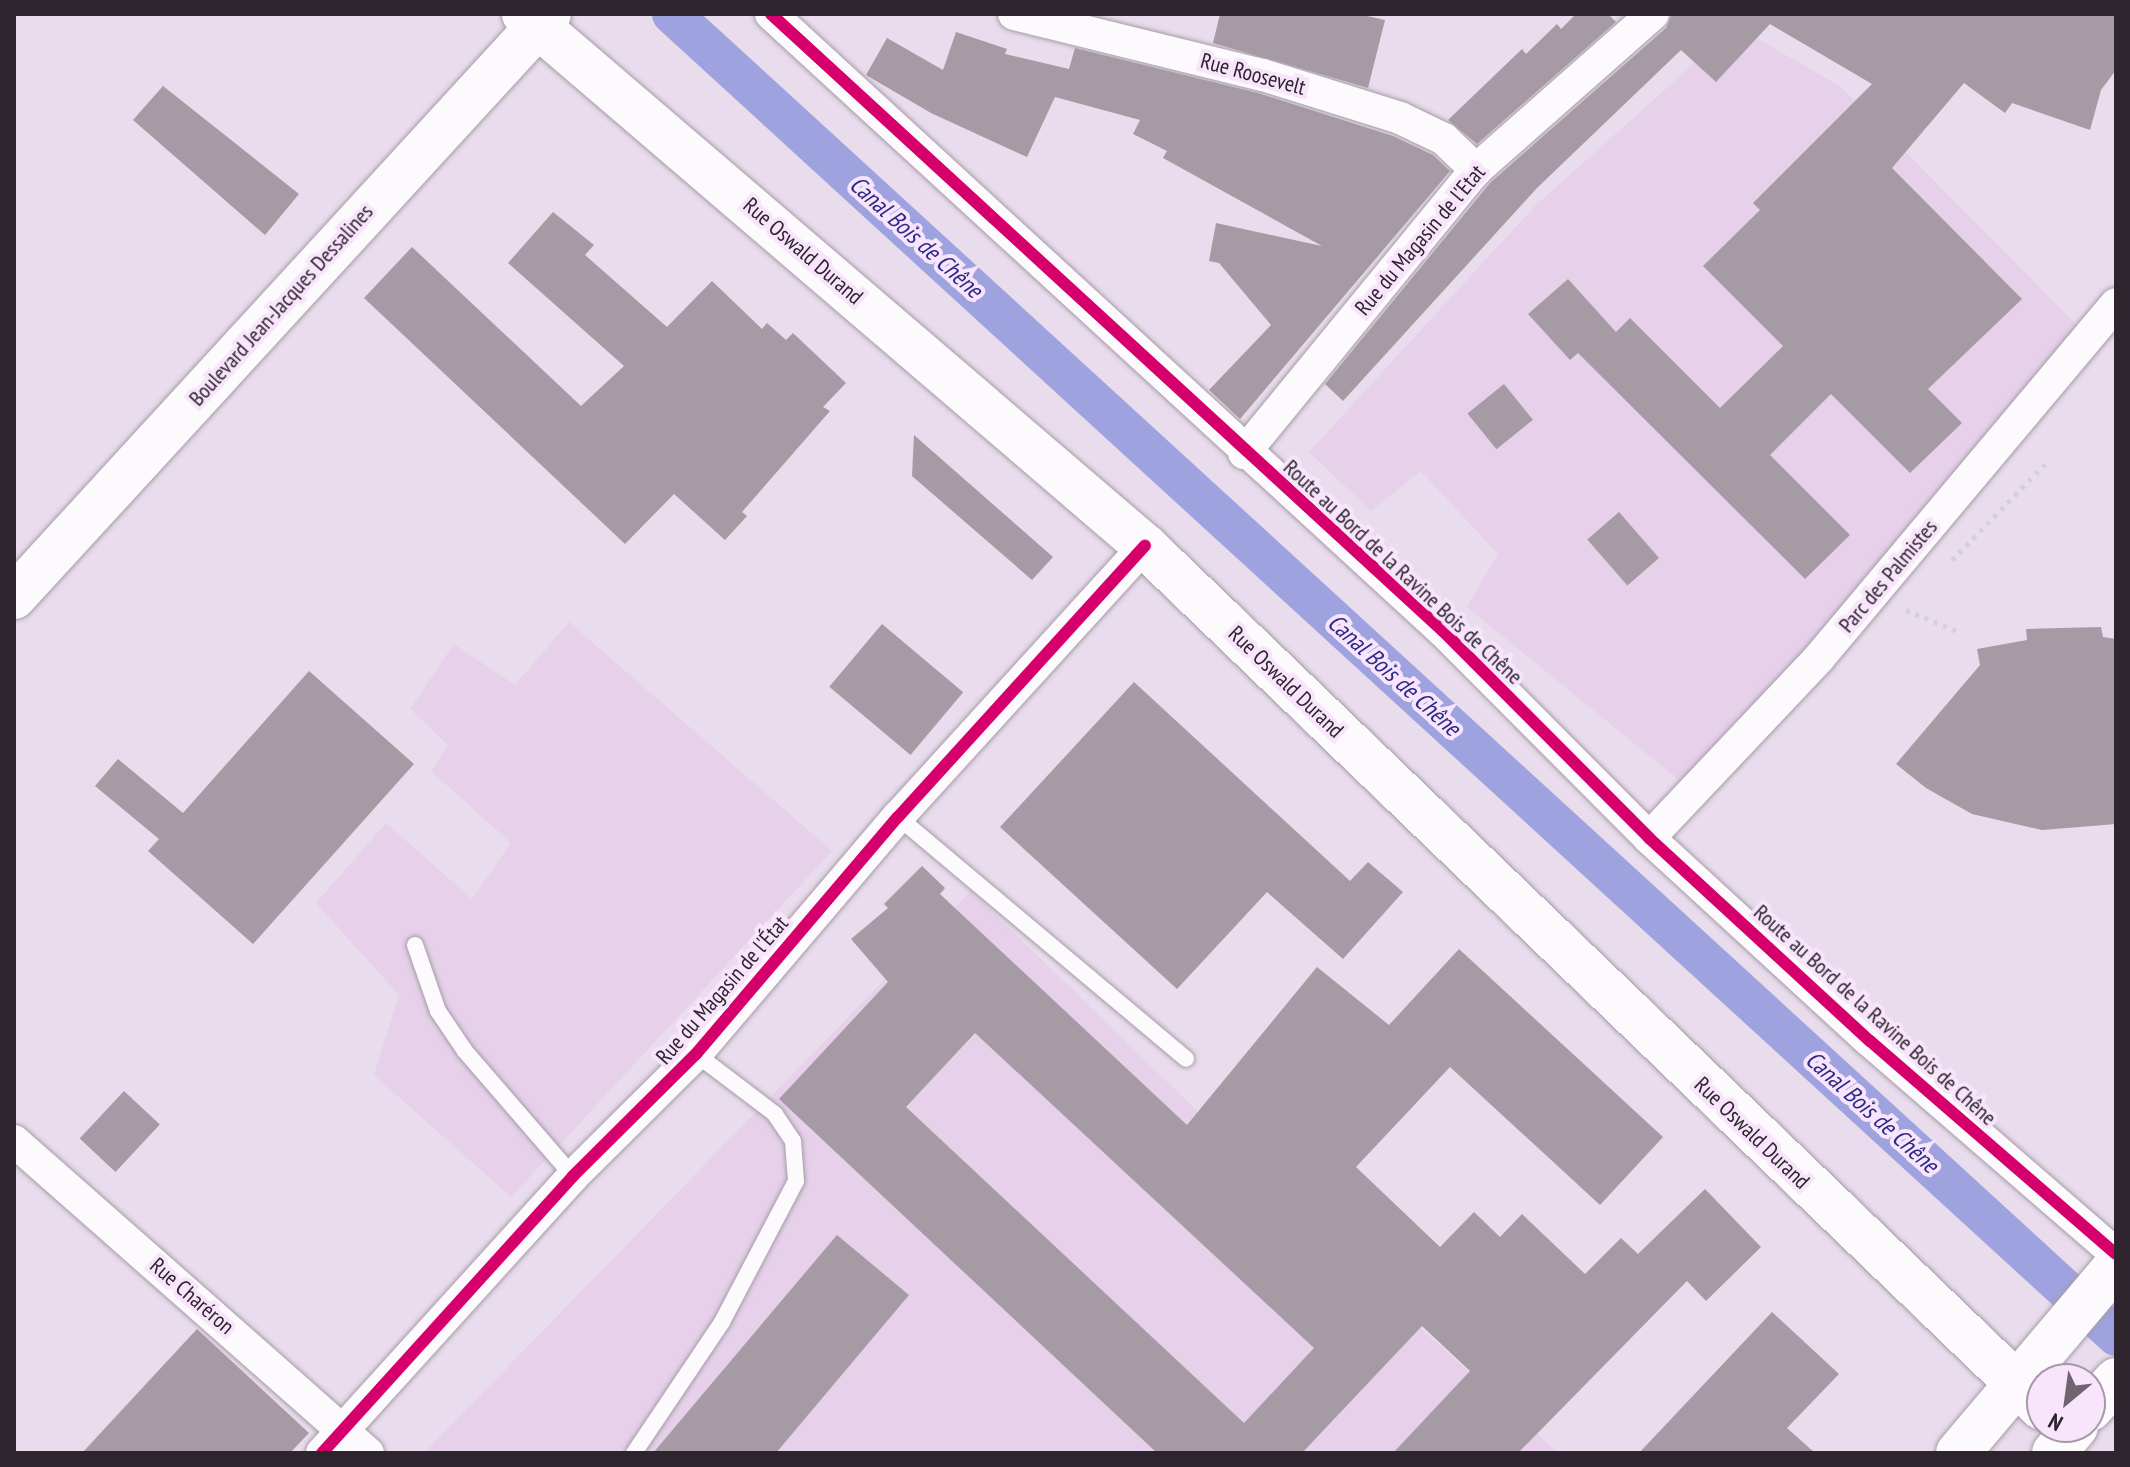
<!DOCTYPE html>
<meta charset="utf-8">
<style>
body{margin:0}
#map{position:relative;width:2130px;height:1467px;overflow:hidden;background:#e9dcec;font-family:"PT Sans Narrow",sans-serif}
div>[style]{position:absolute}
.built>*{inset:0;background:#e6d0ea}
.canal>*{height:40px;margin:-20px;padding:0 20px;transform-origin:20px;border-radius:20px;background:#9ea2df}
.building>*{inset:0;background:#a69aa4;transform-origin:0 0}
.path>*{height:5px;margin-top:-2.5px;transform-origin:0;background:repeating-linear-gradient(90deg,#d4d0d5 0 4px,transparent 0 10px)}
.roads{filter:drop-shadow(0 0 2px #a69ca8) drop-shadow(0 0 2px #a69ca8)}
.service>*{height:16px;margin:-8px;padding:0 8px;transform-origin:8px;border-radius:8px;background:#fcfafc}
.minor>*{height:32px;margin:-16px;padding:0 16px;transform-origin:16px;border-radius:16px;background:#fcfafc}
.secondary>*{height:44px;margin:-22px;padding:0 22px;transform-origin:22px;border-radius:22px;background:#fcfafc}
.primary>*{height:44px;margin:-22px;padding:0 22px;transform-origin:22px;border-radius:22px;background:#fcfafc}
.cycleway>*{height:12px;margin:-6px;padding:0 6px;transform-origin:6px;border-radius:6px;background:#d6006c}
span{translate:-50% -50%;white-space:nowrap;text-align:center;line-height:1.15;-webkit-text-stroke:8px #f8e5fb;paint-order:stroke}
.street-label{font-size:22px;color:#2d242e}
.water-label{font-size:24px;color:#2d2a87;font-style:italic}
.frame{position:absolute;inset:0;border:16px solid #2d242e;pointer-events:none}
.north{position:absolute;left:2026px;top:1363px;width:80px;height:80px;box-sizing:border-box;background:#f8e5fb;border:2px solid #a798a9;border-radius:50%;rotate:209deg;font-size:22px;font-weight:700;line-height:32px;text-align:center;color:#2d242e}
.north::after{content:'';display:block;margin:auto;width:28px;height:36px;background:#6f6470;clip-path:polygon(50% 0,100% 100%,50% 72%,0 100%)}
</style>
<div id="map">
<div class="built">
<div style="clip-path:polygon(1736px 26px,1841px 87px,2079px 327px,1811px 646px,1685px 785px,1467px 607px,1498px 554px,1421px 471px,1371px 511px,1309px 452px,1535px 206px)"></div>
<div style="clip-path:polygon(569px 622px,832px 851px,511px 1197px,374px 1075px,399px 995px,316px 903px,386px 823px,472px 899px,511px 843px,431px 771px,448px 745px,410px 709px,454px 644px,515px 685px)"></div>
<div style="clip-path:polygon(971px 891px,1415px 1323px,1558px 1453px,424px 1453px)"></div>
</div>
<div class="canal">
<div style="left:672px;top:14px;width:1958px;rotate:42.47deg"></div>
</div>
<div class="building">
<div style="clip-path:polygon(1220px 14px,1358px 14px,1385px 20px,1368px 88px,1213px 43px)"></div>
<div style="clip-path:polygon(1576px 14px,1608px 14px,1616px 22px,1477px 144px,1448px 120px,1522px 49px,1526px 54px,1557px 24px,1561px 29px)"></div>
<div style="clip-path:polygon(1672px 14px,2116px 14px,2116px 70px,2101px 90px,2090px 130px,2012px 103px,2005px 113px,1964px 83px,1892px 168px,2022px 299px,1928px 389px,1962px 423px,1910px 473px,1831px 394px,1770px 455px,1850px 535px,1805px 579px,1578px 353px,1570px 360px,1528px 314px,1568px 279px,1616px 332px,1630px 318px,1720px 408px,1783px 346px,1703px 266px,1760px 210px,1753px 203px,1872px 84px,1770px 24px,1716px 82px,1681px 50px,1537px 188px,1343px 401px,1325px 384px,1490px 183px,1666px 28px)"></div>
<div style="clip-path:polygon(956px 32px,1007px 49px,1005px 54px,1069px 69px,1075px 48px,1258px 93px,1393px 136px,1433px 155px,1450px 171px,1240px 419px,1209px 390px,1271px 325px,1219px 263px,1209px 261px,1216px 223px,1322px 246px,1163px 158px,1167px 151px,1133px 134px,1140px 120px,1055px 97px,1027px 157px,931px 113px,866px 75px,887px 38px,943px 70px)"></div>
<div style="clip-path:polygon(163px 86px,299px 194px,265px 235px,133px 120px)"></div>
<div style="clip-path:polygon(553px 212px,594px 245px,585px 255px,667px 327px,712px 281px,762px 329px,767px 323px,786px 340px,793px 333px,846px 383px,823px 407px,830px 411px,742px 512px,747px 516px,725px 540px,674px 494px,625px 544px,364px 298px,412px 247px,581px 406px,624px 366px,508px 263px)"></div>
<div style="left:1504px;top:384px;width:46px;height:47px;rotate:51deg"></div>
<div style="clip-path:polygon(914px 435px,1053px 557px,1032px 580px,912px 476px)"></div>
<div style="left:1619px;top:512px;width:61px;height:42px;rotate:49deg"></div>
<div style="left:882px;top:624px;width:106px;height:82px;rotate:40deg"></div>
<div style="clip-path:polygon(2101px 627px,2103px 637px,2116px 639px,2116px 824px,2042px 830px,1972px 814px,1926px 788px,1896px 764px,1980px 665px,1977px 649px,2027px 640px,2026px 629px)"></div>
<div style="clip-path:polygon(309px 671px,414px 764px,253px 944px,148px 851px,159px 839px,95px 786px,118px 759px,183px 813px)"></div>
<div style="clip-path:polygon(1134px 682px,1350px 881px,1368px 862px,1403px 892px,1343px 959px,1267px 892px,1177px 989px,1000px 827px)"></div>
<div style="clip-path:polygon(evenodd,922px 866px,945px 888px,940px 894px,1187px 1125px,1317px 967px,1389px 1025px,1459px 949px,1663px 1137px,1600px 1205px,1450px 1067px,1356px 1167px,1440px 1247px,1474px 1212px,1500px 1237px,1522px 1214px,1585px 1274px,1621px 1238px,1638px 1254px,1705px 1189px,1761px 1247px,1706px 1301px,1687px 1281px,1518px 1453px,1393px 1453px,1470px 1371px,1422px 1326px,1302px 1453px,1157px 1453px,779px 1099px,888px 982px,851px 939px,888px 908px,884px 904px,922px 866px,975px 1033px,1314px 1348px,1244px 1423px,906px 1107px,975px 1033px)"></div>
<div style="left:124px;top:1091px;width:49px;height:65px;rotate:43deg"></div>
<div style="clip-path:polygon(837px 1235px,909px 1295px,776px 1453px,653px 1453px)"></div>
<div style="clip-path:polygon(1772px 1312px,1839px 1374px,1787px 1428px,1815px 1453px,1639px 1453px)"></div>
<div style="clip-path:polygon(197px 1329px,309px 1433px,290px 1453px,82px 1453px)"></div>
</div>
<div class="path">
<div style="left:1952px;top:560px;width:139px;rotate:-45.9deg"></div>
<div style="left:1906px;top:610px;width:55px;rotate:22.4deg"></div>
</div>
<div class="roads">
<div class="service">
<div style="left:898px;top:817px;width:376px;rotate:40deg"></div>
<div style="left:415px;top:945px;width:70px;rotate:70.8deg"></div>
<div style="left:438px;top:1011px;width:48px;rotate:56deg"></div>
<div style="left:465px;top:1051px;width:165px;rotate:49.2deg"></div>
<div style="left:634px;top:1453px;width:158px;rotate:-56.1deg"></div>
<div style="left:722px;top:1322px;width:159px;rotate:-62.3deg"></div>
<div style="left:796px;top:1181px;width:40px;rotate:-94.3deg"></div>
<div style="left:793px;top:1141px;width:32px;rotate:-124deg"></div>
<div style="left:775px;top:1114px;width:99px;rotate:-142.8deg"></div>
</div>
<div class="minor">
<div style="left:771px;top:14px;width:912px;rotate:42.56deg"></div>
<div style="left:1443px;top:631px;width:292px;rotate:45.1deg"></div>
<div style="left:1649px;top:838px;width:300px;rotate:42.6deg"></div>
<div style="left:1870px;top:1041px;width:325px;rotate:40.9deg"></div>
<div style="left:1014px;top:14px;width:256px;rotate:13.8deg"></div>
<div style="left:1263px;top:75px;width:144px;rotate:17.4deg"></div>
<div style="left:1400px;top:118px;width:49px;rotate:25.5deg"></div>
<div style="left:1444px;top:139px;width:45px;rotate:44.1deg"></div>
<div style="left:1244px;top:453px;width:366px;rotate:-50.7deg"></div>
<div style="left:1476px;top:170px;width:236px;rotate:-41.4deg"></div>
<div style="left:1649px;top:838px;width:248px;rotate:-46.6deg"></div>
<div style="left:1819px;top:658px;width:462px;rotate:-50deg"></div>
<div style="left:14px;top:1141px;width:472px;rotate:41.4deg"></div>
<div style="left:322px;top:1453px;width:374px;rotate:-47.8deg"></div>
<div style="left:573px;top:1176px;width:173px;rotate:-44.8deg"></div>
<div style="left:696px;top:1054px;width:311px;rotate:-49.6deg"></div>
<div style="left:898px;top:817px;width:367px;rotate:-47.7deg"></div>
</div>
<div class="secondary">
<div style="left:524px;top:14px;width:818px;rotate:40.59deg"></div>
<div style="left:1145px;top:546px;width:1244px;rotate:43.86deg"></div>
<div style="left:2090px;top:1409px;width:39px;rotate:-48deg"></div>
<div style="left:1958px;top:1453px;width:245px;rotate:-49.8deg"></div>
<div style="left:2054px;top:1453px;width:34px;rotate:-50deg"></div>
</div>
<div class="primary">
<div style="left:14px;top:597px;width:791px;rotate:-47.46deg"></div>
</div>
</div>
<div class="cycleway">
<div style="left:771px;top:14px;width:912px;rotate:42.56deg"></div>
<div style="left:1443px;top:631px;width:292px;rotate:45.1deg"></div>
<div style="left:1649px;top:838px;width:300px;rotate:42.6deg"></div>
<div style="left:1870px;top:1041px;width:325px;rotate:40.9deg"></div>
<div style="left:322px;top:1453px;width:374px;rotate:-47.8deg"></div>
<div style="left:573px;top:1176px;width:173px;rotate:-44.8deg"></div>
<div style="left:696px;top:1054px;width:311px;rotate:-49.6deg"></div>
<div style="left:898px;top:817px;width:367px;rotate:-47.7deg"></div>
</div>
<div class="street-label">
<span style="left:1253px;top:74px;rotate:15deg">Rue Roosevelt</span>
<span style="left:1420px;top:240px;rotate:-50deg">Rue du Magasin de l'Etat</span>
<span style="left:803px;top:251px;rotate:41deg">Rue Oswald Durand</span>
<span style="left:281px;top:305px;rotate:-48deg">Boulevard Jean-Jacques Dessalines</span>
<span style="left:1403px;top:572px;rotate:43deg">Route au Bord de la Ravine Bois de Chêne</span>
<span style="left:1888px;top:576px;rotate:-50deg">Parc des Palmistes</span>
<span style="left:1286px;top:682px;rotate:44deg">Rue Oswald Durand</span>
<span style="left:722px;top:990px;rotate:-49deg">Rue du Magasin de l'État</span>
<span style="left:1875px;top:1015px;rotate:42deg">Route au Bord de la Ravine Bois de Chêne</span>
<span style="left:1752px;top:1133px;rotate:44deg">Rue Oswald Durand</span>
<span style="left:192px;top:1296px;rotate:41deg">Rue Charéron</span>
</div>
<div class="water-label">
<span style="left:916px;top:237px;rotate:42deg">Canal Bois de Chêne</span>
<span style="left:1394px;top:675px;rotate:42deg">Canal Bois de Chêne</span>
<span style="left:1872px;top:1112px;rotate:42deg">Canal Bois de Chêne</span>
</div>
<div class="frame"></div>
<div class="north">N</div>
</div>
